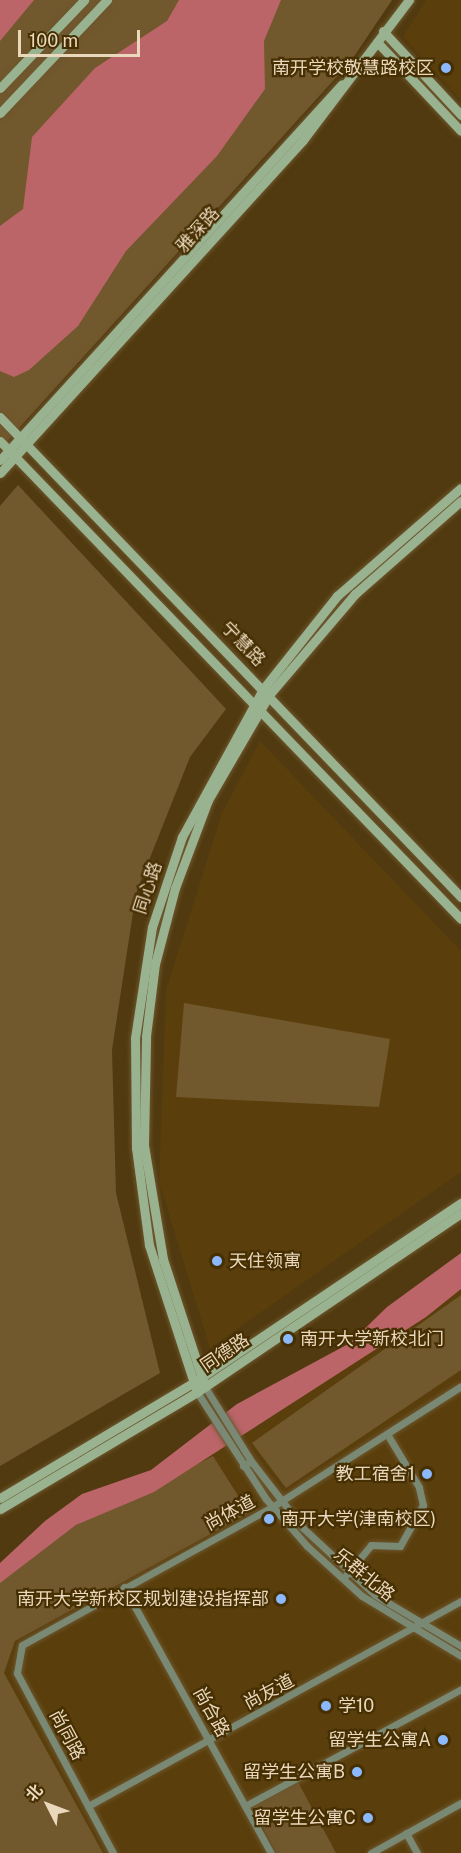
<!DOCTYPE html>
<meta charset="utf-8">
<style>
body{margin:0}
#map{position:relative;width:461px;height:1853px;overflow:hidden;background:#513a0f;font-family:"Public Sans","Noto Sans SC",sans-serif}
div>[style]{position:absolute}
.built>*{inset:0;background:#5a3f0c}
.green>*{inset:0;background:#72582d}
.water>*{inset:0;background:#bb6569}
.roads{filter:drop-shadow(0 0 2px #6d562e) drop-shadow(0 0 2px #6d562e)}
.street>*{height:7px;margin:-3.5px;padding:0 3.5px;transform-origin:3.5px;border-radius:3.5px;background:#798974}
.secondary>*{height:9px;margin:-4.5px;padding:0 4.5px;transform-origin:4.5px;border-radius:4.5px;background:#99b391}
.dots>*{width:16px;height:16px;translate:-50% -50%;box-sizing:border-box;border:3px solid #462f02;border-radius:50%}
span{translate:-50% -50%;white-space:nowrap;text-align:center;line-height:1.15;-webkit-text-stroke:4.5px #462f02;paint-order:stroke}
.poi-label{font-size:18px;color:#ead8bd}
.right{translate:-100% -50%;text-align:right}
.left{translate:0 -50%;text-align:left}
.street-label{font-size:18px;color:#ead8bd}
.north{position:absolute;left:18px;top:1775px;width:60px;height:60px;-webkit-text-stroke:4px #462f02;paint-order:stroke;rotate:312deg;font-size:16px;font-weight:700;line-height:24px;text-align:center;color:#ead8bd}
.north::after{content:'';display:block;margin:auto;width:21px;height:27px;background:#ead8bd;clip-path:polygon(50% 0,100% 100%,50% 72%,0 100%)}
.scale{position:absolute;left:18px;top:30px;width:122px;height:27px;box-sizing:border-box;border:3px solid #ead8bd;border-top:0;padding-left:8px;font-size:18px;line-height:21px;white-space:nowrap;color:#ead8bd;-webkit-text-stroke:4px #462f02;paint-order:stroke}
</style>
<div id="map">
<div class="built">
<div style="clip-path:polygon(426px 0,461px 0,461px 100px,403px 37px)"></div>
<div style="clip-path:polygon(260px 741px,461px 951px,461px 1172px,210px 1348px,159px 1182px,166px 990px,222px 813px)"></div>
<div style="clip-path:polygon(461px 1271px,461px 1853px,0 1853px,0 1565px,154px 1473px)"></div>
</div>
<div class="green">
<div style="clip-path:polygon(0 0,392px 0,351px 61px,0 449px)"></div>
<div style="clip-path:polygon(18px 485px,226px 709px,190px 757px,136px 893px,112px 1050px,116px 1193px,160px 1373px,0 1466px,0 506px)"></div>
<div style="clip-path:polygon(184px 1003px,390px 1039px,379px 1107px,176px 1097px)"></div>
<div style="clip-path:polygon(461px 1295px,461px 1370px,286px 1488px,252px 1443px)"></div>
<div style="clip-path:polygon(213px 1456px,249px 1513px,15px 1641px,4px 1673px,103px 1853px,0 1853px,0 1582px,76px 1525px)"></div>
<div style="clip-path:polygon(298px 1782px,336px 1853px,276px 1853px,252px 1807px)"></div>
</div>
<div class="water">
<div style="clip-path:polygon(0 0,34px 0,0 41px)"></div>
<div style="clip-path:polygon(179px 0,281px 0,264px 41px,265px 89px,217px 156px,126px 251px,78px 326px,29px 370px,14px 377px,0 371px,0 226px,23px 209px,32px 137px,95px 68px,167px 21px)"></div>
<div style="clip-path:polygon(461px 1253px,461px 1289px,426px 1317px,154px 1492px,76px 1525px,0 1583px,0 1563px,45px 1521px,82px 1494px,151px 1470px,237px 1404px,350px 1343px,387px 1307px)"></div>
</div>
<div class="roads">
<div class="street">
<div style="left:205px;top:1387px;width:87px;rotate:58.1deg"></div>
<div style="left:197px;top:1392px;width:127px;rotate:57.2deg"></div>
<div style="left:266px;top:1499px;width:62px;rotate:48.9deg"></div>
<div style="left:307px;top:1546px;width:74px;rotate:42.3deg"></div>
<div style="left:362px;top:1596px;width:116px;rotate:31.2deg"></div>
<div style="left:243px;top:1466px;width:9px;rotate:-32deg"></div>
<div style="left:251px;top:1461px;width:85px;rotate:52.2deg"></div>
<div style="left:303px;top:1528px;width:98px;rotate:42.9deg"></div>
<div style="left:375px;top:1595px;width:100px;rotate:30.7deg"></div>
<div style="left:346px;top:1575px;width:39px;rotate:-50deg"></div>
<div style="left:371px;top:1545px;width:29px;rotate:2deg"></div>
<div style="left:400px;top:1546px;width:47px;rotate:-60.7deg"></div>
<div style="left:423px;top:1505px;width:18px;rotate:-103deg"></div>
<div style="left:419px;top:1487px;width:62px;rotate:-121.1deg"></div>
<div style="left:124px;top:1587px;width:304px;rotate:61.1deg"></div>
<div style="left:88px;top:1806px;width:426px;rotate:-28.8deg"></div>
<div style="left:245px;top:1806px;width:246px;rotate:-28.4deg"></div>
<div style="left:406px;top:1833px;width:23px;rotate:61deg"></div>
<div style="left:113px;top:1853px;width:204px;rotate:-118.1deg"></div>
<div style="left:17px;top:1673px;width:28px;rotate:-80deg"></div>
<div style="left:22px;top:1645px;width:286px;rotate:-28.9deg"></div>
<div style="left:272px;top:1507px;width:224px;rotate:-32.6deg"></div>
<div style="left:371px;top:1853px;width:103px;rotate:-29.1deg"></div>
</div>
<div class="secondary">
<div style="left:383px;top:31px;width:115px;rotate:47.1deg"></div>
<div style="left:377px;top:42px;width:122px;rotate:46.7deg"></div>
<div style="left:0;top:88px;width:122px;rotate:-46.3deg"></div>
<div style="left:0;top:113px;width:156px;rotate:-46.6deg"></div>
<div style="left:0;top:417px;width:666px;rotate:46.16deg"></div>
<div style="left:0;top:441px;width:664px;rotate:46.04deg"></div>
<div style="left:0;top:460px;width:508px;rotate:-47.71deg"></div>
<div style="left:0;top:473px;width:450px;rotate:-47.7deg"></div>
<div style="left:303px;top:140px;width:176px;rotate:-52.9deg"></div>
<div style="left:205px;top:1387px;width:135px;rotate:-108.2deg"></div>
<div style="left:163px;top:1259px;width:116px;rotate:-99.5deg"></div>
<div style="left:144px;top:1145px;width:109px;rotate:-88.9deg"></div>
<div style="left:146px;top:1036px;width:73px;rotate:-82.9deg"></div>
<div style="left:155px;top:964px;width:79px;rotate:-75.3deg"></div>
<div style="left:175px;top:888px;width:94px;rotate:-69.4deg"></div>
<div style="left:208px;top:800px;width:121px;rotate:-59.8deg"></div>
<div style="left:269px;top:695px;width:133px;rotate:-49.6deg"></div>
<div style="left:355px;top:594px;width:141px;rotate:-41.3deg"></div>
<div style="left:197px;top:1392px;width:155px;rotate:-108.1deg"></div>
<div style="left:149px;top:1245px;width:98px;rotate:-97.6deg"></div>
<div style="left:136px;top:1148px;width:110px;rotate:-90.5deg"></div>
<div style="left:135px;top:1038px;width:112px;rotate:-81.3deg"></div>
<div style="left:152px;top:927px;width:95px;rotate:-71.6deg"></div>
<div style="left:182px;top:837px;width:169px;rotate:-61.3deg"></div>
<div style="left:263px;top:689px;width:119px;rotate:-51.5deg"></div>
<div style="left:337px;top:596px;width:164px;rotate:-41.1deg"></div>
<div style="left:0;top:1498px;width:225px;rotate:-30.8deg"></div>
<div style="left:193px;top:1383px;width:323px;rotate:-33.9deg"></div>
<div style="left:0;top:1509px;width:229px;rotate:-30.7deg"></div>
<div style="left:197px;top:1392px;width:319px;rotate:-34.1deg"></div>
</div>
</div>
<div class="dots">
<div style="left:446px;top:68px;background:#8cb9fc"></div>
<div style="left:217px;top:1261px;background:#8cb9fc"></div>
<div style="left:288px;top:1339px;background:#8cb9fc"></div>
<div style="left:427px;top:1474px;background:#8cb9fc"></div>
<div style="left:269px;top:1519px;background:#8cb9fc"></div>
<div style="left:281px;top:1599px;background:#8cb9fc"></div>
<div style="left:326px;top:1706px;background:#8cb9fc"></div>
<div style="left:443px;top:1740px;background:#8cb9fc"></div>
<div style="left:357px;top:1772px;background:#8cb9fc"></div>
<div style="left:368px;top:1818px;background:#8cb9fc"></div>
</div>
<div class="poi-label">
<span class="right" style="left:434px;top:68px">南开学校敬慧路校区</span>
<span class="left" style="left:229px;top:1261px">天住领寓</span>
<span class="left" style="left:300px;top:1339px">南开大学新校北门</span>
<span class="right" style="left:415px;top:1474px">教工宿舍1</span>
<span class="left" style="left:281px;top:1519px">南开大学(津南校区)</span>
<span class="right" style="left:269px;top:1599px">南开大学新校区规划建设指挥部</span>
<span class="left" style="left:338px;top:1706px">学10</span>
<span class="right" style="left:431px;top:1740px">留学生公寓A</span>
<span class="right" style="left:345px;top:1772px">留学生公寓B</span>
<span class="right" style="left:356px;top:1818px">留学生公寓C</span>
</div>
<div class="street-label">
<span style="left:198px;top:230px;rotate:-48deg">雅深路</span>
<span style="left:243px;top:644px;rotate:46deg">宁慧路</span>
<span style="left:148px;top:888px;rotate:-72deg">同心路</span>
<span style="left:225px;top:1353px;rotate:-34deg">同德路</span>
<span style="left:230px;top:1513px;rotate:-28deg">尚体道</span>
<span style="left:364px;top:1575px;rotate:39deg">乐群北路</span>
<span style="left:269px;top:1692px;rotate:-28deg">尚友道</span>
<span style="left:211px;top:1712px;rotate:61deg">尚合路</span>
<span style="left:67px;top:1735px;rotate:62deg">尚同路</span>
</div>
<div class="north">北</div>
<div class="scale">100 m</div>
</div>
